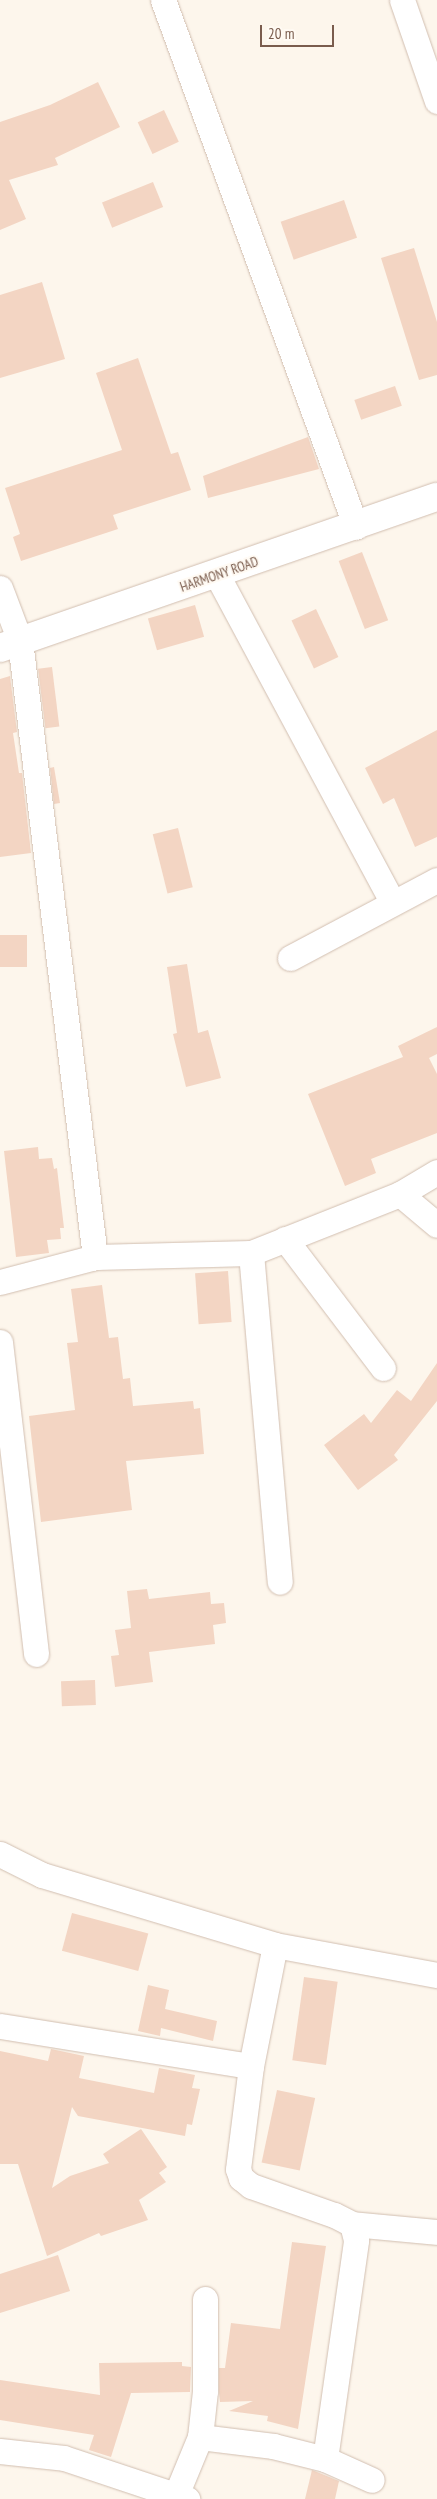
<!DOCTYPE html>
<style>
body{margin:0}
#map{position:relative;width:437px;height:2499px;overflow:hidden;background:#fdf6ec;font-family:"PT Sans Narrow",sans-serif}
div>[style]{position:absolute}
.building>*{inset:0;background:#f3d5c3;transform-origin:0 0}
.roads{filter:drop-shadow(0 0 1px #d1beb0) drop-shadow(0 0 1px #d1beb0)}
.street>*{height:25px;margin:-12.5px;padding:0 12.5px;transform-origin:12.5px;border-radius:12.5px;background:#fff}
.secondary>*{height:28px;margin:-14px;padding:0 14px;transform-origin:14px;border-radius:14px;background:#fff}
span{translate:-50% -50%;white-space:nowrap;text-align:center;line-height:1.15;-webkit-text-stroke:4px #fffaf3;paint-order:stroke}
.street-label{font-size:14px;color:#7a5c4d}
.scale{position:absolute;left:260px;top:25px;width:74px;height:22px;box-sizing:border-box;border:2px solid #7a5c4d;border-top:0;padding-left:6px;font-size:15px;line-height:18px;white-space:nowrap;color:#7a5c4d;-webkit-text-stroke:4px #fffaf3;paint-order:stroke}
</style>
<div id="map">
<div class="building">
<div style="clip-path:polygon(98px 82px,120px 127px,55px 158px,58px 165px,9px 180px,26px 219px,0 230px,0 122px,50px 105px)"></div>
<div style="left:164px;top:110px;width:35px;height:29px;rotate:65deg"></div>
<div style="left:153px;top:182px;width:27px;height:55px;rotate:68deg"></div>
<div style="left:344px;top:200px;width:40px;height:67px;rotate:71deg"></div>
<div style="clip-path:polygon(414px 248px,437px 322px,437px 375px,419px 380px,381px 258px)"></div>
<div style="clip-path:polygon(42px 282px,65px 359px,0 378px,0 295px)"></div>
<div style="clip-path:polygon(138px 358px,171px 454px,178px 452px,191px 490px,113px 515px,118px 529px,21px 561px,13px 537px,20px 534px,5px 488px,122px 450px,96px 373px)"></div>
<div style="left:395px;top:386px;width:21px;height:43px;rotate:71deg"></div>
<div style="clip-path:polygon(308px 437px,319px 469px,208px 498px,203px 476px)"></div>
<div style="left:362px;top:552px;width:73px;height:25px;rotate:69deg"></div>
<div style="left:195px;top:605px;width:33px;height:49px;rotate:74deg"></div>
<div style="left:316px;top:609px;width:53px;height:27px;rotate:65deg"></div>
<div style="left:52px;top:667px;width:60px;height:14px;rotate:83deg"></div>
<div style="clip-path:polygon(10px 676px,17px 732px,13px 733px,19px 773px,22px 773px,31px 853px,0 857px,0 679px)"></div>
<div style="clip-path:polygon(437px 730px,437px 837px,415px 847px,394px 798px,383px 804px,365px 768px)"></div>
<div style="clip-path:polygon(54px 767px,60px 803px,54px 804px,50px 768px)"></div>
<div style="left:178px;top:828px;width:61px;height:26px;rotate:76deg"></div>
<div style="left:0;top:935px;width:27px;height:32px"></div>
<div style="clip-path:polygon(187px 964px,198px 1033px,208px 1030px,221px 1078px,186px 1087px,173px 1034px,177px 1033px,167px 967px)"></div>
<div style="clip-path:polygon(437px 1027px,437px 1054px,429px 1058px,437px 1074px,437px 1133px,371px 1159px,376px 1173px,345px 1186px,308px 1094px,403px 1057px,398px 1046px)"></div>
<div style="clip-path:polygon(38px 1147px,39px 1159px,52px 1158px,54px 1169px,57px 1168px,64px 1228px,60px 1228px,61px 1239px,47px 1240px,49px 1253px,16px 1257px,4px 1151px)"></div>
<div style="left:228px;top:1271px;width:51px;height:33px;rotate:86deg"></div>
<div style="clip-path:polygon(102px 1285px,109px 1338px,118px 1337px,123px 1379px,130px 1378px,133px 1406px,193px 1401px,194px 1409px,200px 1408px,204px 1454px,126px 1461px,132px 1510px,41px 1522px,29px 1416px,75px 1410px,67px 1343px,78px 1342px,71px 1289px)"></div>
<div style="clip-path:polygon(437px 1363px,437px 1401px,394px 1455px,398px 1460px,358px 1490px,324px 1445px,364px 1414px,371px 1423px,397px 1390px,411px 1401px)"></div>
<div style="clip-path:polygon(147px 1589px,149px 1599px,210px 1592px,211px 1604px,224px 1603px,226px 1623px,213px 1625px,215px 1644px,149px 1652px,153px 1682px,115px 1687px,111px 1656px,119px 1655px,115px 1630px,131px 1628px,127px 1591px)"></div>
<div style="left:95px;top:1680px;width:25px;height:34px;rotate:88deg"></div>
<div style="left:72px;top:1913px;width:79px;height:39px;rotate:15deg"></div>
<div style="left:304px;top:1977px;width:34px;height:84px;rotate:8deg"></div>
<div style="clip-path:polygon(148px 1985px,169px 1990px,165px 2009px,217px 2021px,213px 2041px,161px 2028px,160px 2036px,138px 2031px)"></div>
<div style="clip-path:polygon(51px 2049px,84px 2056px,79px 2078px,154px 2093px,159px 2068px,195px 2075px,192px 2088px,200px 2089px,192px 2125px,187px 2124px,185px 2136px,78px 2116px,72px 2107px,52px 2188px,70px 2176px,109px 2163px,103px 2154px,141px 2129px,167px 2167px,159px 2173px,166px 2182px,139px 2200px,148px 2220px,101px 2236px,99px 2233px,47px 2256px,18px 2164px,0 2164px,0 2051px,48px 2061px)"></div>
<div style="left:277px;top:2090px;width:39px;height:74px;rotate:12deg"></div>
<div style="clip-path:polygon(292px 2242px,326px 2246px,298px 2429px,267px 2421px,268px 2416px,229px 2411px,253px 2401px,220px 2402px,219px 2392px,219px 2368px,225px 2368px,231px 2323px,280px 2329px)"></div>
<div style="clip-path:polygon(58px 2255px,70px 2291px,0 2313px,0 2274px)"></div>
<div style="clip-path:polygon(182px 2362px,182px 2366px,191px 2367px,190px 2392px,131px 2393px,111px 2457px,89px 2450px,94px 2435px,0 2420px,0 2380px,100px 2395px,99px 2363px)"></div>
<div style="clip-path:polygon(312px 2470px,339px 2481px,335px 2499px,305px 2499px)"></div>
</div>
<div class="roads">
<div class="street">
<div style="left:163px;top:0;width:561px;rotate:69.89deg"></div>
<div style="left:402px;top:0;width:107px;rotate:70.9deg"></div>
<div style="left:217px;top:575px;width:370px;rotate:61.8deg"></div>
<div style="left:0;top:588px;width:57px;rotate:69.3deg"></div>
<div style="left:20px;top:641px;width:621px;rotate:83.06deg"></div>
<div style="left:290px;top:958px;width:166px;rotate:-28deg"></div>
<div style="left:400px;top:1194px;width:48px;rotate:40deg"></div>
<div style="left:285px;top:1239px;width:162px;rotate:52.8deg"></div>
<div style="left:251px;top:1253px;width:330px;rotate:85deg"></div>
<div style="left:0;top:1282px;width:98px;rotate:-14.7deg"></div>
<div style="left:95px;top:1257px;width:156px;rotate:-1.5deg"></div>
<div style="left:251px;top:1253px;width:160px;rotate:-21.6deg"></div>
<div style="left:400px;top:1194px;width:43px;rotate:-30.7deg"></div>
<div style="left:0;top:1342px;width:314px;rotate:83.4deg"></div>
<div style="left:0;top:1854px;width:47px;rotate:26.6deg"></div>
<div style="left:42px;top:1875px;width:243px;rotate:16.7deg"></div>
<div style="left:0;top:2026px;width:254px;rotate:9.1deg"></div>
<div style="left:352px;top:2224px;width:85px;rotate:5.4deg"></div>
<div style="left:200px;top:2437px;width:74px;rotate:7deg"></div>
<div style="left:273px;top:2446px;width:54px;rotate:14deg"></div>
<div style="left:325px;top:2459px;width:51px;rotate:24.1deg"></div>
<div style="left:0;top:2451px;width:64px;rotate:6.2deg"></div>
<div style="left:64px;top:2458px;width:130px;rotate:18.4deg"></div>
<div style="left:325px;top:2459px;width:221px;rotate:-81.9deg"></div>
<div style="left:356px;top:2240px;width:16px;rotate:-104deg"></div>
<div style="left:352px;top:2224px;width:20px;rotate:-153deg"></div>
<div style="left:334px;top:2215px;width:88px;rotate:-160.7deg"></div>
<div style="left:251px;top:2186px;width:13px;rotate:-141deg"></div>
<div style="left:241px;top:2178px;width:9px;rotate:-108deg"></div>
<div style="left:238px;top:2169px;width:104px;rotate:-82.8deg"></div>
<div style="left:251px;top:2066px;width:123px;rotate:-78.8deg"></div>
<div style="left:275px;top:1945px;width:165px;rotate:10.5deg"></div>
<div style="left:176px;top:2495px;width:63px;rotate:-67.5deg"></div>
<div style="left:200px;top:2437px;width:46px;rotate:-83.8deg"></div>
<div style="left:205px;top:2391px;width:92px;rotate:-90deg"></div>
</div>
<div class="secondary">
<div style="left:0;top:648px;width:462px;rotate:-19.1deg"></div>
</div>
</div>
<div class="street-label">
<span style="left:219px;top:574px;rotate:-19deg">HARMONY ROAD</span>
</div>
<div class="scale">20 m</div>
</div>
